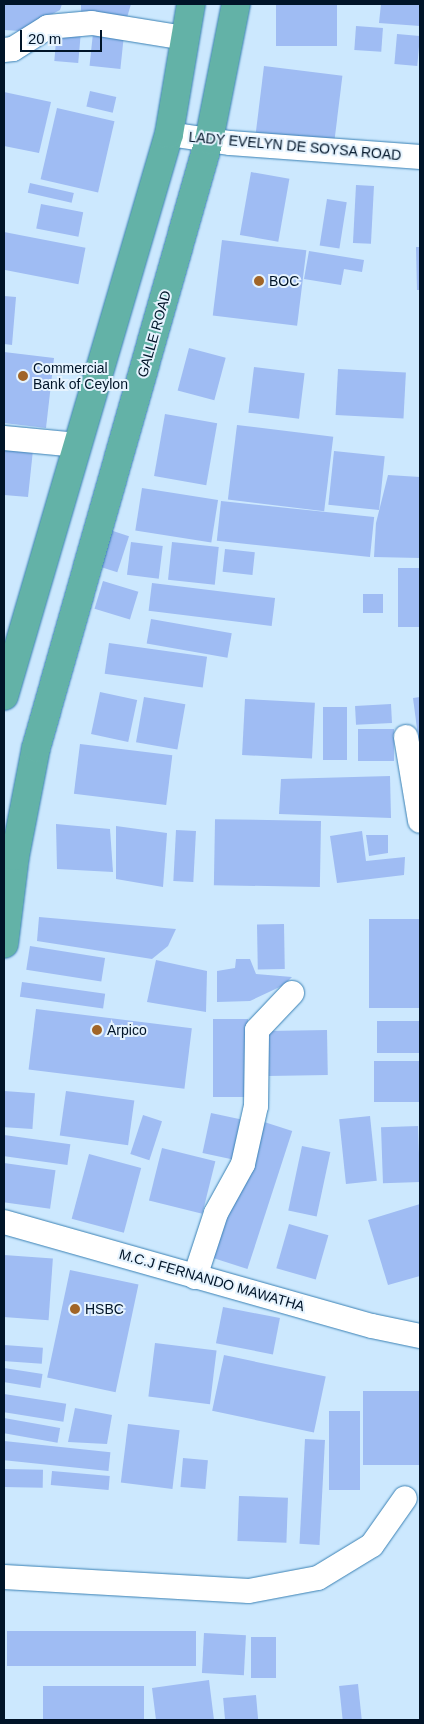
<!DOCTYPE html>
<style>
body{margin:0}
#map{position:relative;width:424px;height:1724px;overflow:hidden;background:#cce8fe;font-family:Helvetica,sans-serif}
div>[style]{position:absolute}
.building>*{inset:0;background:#9fbcf3;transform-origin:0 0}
.roads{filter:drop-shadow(0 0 1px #3a81b4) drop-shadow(0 0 1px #3a81b4)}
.minor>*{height:24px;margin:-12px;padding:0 12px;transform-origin:12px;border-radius:12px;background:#fff}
.trunk>*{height:28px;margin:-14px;padding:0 14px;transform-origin:14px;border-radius:14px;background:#63b2a7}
.dots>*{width:14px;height:14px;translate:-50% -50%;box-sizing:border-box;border:2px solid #e5f3fe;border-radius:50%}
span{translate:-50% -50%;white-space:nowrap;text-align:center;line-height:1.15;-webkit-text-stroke:4px #e5f3fe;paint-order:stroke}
.street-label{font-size:14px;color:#001428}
.poi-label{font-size:14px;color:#001428}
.left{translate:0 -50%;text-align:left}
.frame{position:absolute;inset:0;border:5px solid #001428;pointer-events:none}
.scale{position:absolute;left:20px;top:30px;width:82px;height:22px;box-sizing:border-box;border:2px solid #001428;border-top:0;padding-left:6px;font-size:15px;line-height:18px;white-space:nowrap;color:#001428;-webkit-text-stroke:4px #e5f3fe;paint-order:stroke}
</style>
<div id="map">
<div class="building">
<div style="clip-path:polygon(4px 4px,62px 4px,60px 10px,20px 31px,4px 30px)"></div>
<div style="clip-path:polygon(81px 4px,131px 4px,126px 21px,81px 18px)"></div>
<div style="left:276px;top:4px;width:61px;height:42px"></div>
<div style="clip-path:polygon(381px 4px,420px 4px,420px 26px,379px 23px)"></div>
<div style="left:356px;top:26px;width:27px;height:24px;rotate:4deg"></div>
<div style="left:57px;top:30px;width:24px;height:31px;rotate:5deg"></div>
<div style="left:93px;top:33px;width:31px;height:33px;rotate:6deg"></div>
<div style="left:397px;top:34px;width:23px;height:30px;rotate:5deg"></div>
<div style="left:264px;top:66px;width:79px;height:67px;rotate:7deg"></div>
<div style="left:90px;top:91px;width:27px;height:16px;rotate:13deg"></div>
<div style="clip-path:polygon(4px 92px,51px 102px,39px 153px,4px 146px)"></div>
<div style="left:57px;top:108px;width:59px;height:73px;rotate:13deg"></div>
<div style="left:251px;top:172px;width:39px;height:64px;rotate:10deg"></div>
<div style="left:30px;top:183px;width:45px;height:10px;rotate:13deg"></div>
<div style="left:356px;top:185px;width:18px;height:58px;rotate:3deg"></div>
<div style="left:327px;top:199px;width:20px;height:47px;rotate:9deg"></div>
<div style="left:41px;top:204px;width:43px;height:25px;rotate:11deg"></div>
<div style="left:4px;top:232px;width:83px;height:37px;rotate:11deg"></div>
<div style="left:222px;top:240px;width:85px;height:76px;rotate:7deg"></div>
<div style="clip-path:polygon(416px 247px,420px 247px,420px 290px,417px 290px)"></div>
<div style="clip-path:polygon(309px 251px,364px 260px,362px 272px,344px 269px,341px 285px,304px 279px)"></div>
<div style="clip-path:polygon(4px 296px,16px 297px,12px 345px,4px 344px)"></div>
<div style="left:189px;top:348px;width:38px;height:44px;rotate:15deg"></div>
<div style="clip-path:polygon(4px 352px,54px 358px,46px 428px,4px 423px)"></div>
<div style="left:254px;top:367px;width:51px;height:46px;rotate:7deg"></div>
<div style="left:338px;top:369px;width:68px;height:46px;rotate:3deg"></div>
<div style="left:165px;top:414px;width:53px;height:63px;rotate:10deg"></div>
<div style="left:237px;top:425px;width:97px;height:75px;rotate:7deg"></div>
<div style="clip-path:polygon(4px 447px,33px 450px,28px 497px,4px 495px)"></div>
<div style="left:334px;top:451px;width:51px;height:54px;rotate:6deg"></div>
<div style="clip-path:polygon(388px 475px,420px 477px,420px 558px,374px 557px,376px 523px)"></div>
<div style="left:142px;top:488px;width:77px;height:43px;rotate:9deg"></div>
<div style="left:221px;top:501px;width:154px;height:40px;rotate:6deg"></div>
<div style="left:110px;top:530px;width:20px;height:38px;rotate:18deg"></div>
<div style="left:131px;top:542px;width:32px;height:33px;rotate:7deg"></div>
<div style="left:172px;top:542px;width:47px;height:38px;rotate:6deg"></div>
<div style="left:225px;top:549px;width:30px;height:23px;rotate:6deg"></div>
<div style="left:398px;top:568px;width:22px;height:59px"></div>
<div style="left:103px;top:581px;width:37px;height:29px;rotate:17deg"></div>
<div style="left:152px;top:583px;width:124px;height:28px;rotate:7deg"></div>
<div style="left:363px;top:594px;width:20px;height:19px"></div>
<div style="left:151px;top:619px;width:82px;height:25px;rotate:10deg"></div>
<div style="left:109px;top:643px;width:99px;height:31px;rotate:8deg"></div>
<div style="left:100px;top:692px;width:38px;height:43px;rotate:12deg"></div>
<div style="left:144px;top:697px;width:42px;height:46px;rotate:10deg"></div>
<div style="clip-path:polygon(420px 697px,420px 744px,419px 744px,413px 698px)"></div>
<div style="left:245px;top:699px;width:70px;height:56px;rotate:3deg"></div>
<div style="left:391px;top:704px;width:19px;height:36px;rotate:87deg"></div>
<div style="left:323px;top:707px;width:24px;height:53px"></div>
<div style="left:394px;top:729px;width:32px;height:36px;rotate:90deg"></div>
<div style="left:80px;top:744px;width:93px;height:50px;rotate:7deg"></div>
<div style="clip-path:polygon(390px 776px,391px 818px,279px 814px,281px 779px)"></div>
<div style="left:321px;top:821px;width:66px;height:106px;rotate:91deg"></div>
<div style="clip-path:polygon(56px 824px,110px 829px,113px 872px,57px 869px)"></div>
<div style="clip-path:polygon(116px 826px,167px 833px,163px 887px,116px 879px)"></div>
<div style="left:176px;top:830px;width:20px;height:51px;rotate:3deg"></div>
<div style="clip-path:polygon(362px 831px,366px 861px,405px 857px,404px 875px,337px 883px,330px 836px)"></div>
<div style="clip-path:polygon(366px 835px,388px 835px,388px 853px,369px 856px)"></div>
<div style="clip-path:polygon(39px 917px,176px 929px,168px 946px,152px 959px,37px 941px)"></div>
<div style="left:420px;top:919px;width:89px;height:51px;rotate:90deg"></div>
<div style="left:284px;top:924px;width:45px;height:27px;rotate:89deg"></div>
<div style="left:30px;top:946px;width:76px;height:24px;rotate:9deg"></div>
<div style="clip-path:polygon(236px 959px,250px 959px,256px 974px,292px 977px,284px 985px,250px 1001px,217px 1002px,217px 971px,235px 968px)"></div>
<div style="clip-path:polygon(156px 960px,207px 971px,206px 1012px,147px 1002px)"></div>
<div style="left:22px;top:982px;width:84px;height:15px;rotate:8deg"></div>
<div style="left:36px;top:1009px;width:157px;height:61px;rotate:7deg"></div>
<div style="left:213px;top:1019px;width:35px;height:78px"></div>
<div style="left:377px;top:1021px;width:43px;height:32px"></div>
<div style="left:327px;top:1030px;width:45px;height:60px;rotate:89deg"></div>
<div style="left:420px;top:1061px;width:41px;height:46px;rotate:90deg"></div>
<div style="left:4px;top:1091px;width:31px;height:36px;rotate:4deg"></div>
<div style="left:66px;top:1091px;width:69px;height:45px;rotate:8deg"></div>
<div style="left:211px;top:1113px;width:30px;height:41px;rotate:12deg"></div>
<div style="left:143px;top:1115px;width:20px;height:41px;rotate:18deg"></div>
<div style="left:370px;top:1116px;width:65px;height:31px;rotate:84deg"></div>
<div style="left:258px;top:1120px;width:36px;height:145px;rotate:18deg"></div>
<div style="left:418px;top:1126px;width:56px;height:37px;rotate:88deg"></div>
<div style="left:4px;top:1135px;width:67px;height:21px;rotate:8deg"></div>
<div style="left:302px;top:1146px;width:29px;height:66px;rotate:12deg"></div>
<div style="left:162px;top:1148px;width:55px;height:54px;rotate:14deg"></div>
<div style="left:89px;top:1154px;width:54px;height:67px;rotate:15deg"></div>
<div style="left:4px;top:1163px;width:52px;height:39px;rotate:8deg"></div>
<div style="clip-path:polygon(420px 1204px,420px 1276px,388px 1285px,368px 1220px)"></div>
<div style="left:289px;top:1224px;width:41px;height:46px;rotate:16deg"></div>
<div style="left:4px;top:1255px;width:49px;height:62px;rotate:4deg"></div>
<div style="left:70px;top:1270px;width:70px;height:110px;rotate:12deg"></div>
<div style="left:223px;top:1307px;width:58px;height:37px;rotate:11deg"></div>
<div style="left:155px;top:1343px;width:62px;height:54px;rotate:7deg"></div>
<div style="left:4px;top:1345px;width:39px;height:16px;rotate:4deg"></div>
<div style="left:224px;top:1355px;width:104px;height:57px;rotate:12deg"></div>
<div style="left:4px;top:1368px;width:39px;height:14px;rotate:9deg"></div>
<div style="left:420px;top:1391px;width:74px;height:57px;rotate:90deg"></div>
<div style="left:4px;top:1394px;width:63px;height:18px;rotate:9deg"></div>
<div style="clip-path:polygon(75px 1408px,112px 1415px,107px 1444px,68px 1442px)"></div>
<div style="left:329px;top:1411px;width:31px;height:79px"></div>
<div style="left:4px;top:1418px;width:57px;height:15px;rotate:10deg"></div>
<div style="left:128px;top:1424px;width:52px;height:59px;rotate:7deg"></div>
<div style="left:305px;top:1439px;width:20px;height:105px;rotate:3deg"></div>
<div style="left:4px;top:1441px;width:107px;height:19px;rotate:6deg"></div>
<div style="left:183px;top:1458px;width:25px;height:29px;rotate:5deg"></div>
<div style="left:4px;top:1469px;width:39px;height:18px;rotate:1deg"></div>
<div style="left:52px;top:1471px;width:58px;height:14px;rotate:5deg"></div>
<div style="left:239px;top:1496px;width:49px;height:45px;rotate:2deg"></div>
<div style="left:196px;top:1631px;width:35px;height:189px;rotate:90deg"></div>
<div style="left:204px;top:1633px;width:42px;height:40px;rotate:3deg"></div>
<div style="left:251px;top:1637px;width:25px;height:41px"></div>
<div style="clip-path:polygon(209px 1680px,214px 1720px,156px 1720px,152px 1688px)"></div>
<div style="left:358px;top:1684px;width:36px;height:19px;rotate:84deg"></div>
<div style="left:43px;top:1686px;width:101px;height:34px"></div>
<div style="left:256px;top:1695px;width:25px;height:33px;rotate:85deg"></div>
</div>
<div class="roads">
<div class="minor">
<div style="left:4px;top:50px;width:9px;rotate:-6deg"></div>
<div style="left:13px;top:49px;width:41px;rotate:-32.2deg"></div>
<div style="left:48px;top:27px;width:44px;rotate:-5.2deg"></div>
<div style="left:92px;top:23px;width:94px;rotate:9.2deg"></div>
<div style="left:169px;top:134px;width:62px;rotate:8.4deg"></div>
<div style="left:230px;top:143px;width:191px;rotate:4.2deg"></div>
<div style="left:4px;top:438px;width:74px;rotate:5.4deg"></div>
<div style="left:406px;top:737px;width:85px;rotate:80.5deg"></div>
<div style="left:4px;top:1222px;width:382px;rotate:15.8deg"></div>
<div style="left:372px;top:1326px;width:49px;rotate:11.8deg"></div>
<div style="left:195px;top:1277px;width:67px;rotate:-71.8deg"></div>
<div style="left:216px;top:1213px;width:56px;rotate:-61.1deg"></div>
<div style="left:243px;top:1164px;width:59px;rotate:-77.4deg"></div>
<div style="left:256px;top:1106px;width:76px;rotate:-89.2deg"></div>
<div style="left:257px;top:1030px;width:51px;rotate:-46.6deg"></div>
<div style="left:4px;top:1577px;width:245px;rotate:3.3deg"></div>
<div style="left:249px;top:1591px;width:70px;rotate:-10.7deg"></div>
<div style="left:318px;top:1578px;width:63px;rotate:-31.4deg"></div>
<div style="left:372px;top:1545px;width:57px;rotate:-54.9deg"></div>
</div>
<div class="trunk">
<div style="left:4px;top:696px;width:586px;rotate:-73.64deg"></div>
<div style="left:169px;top:134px;width:132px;rotate:-80.4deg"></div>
<div style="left:4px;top:944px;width:89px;rotate:-82.9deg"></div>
<div style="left:15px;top:856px;width:110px;rotate:-79deg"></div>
<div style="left:36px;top:748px;width:632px;rotate:-74.12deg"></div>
<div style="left:209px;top:140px;width:139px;rotate:-78.8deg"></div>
</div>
</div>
<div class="dots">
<div style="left:259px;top:281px;background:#a16527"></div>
<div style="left:23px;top:376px;background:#a16527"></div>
<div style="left:97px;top:1030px;background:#a16527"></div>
<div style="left:75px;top:1309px;background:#a16527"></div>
</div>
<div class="street-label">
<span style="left:295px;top:146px;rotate:5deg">LADY EVELYN DE SOYSA ROAD</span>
<span style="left:154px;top:334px;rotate:-74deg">GALLE ROAD</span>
<span style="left:212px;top:1280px;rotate:16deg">M.C.J FERNANDO MAWATHA</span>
</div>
<div class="poi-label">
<span class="left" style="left:269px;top:281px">BOC</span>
<span class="left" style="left:33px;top:376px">Commercial<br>Bank of Ceylon</span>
<span class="left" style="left:107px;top:1030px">Arpico</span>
<span class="left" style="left:85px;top:1309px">HSBC</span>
</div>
<div class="frame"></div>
<div class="scale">20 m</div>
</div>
